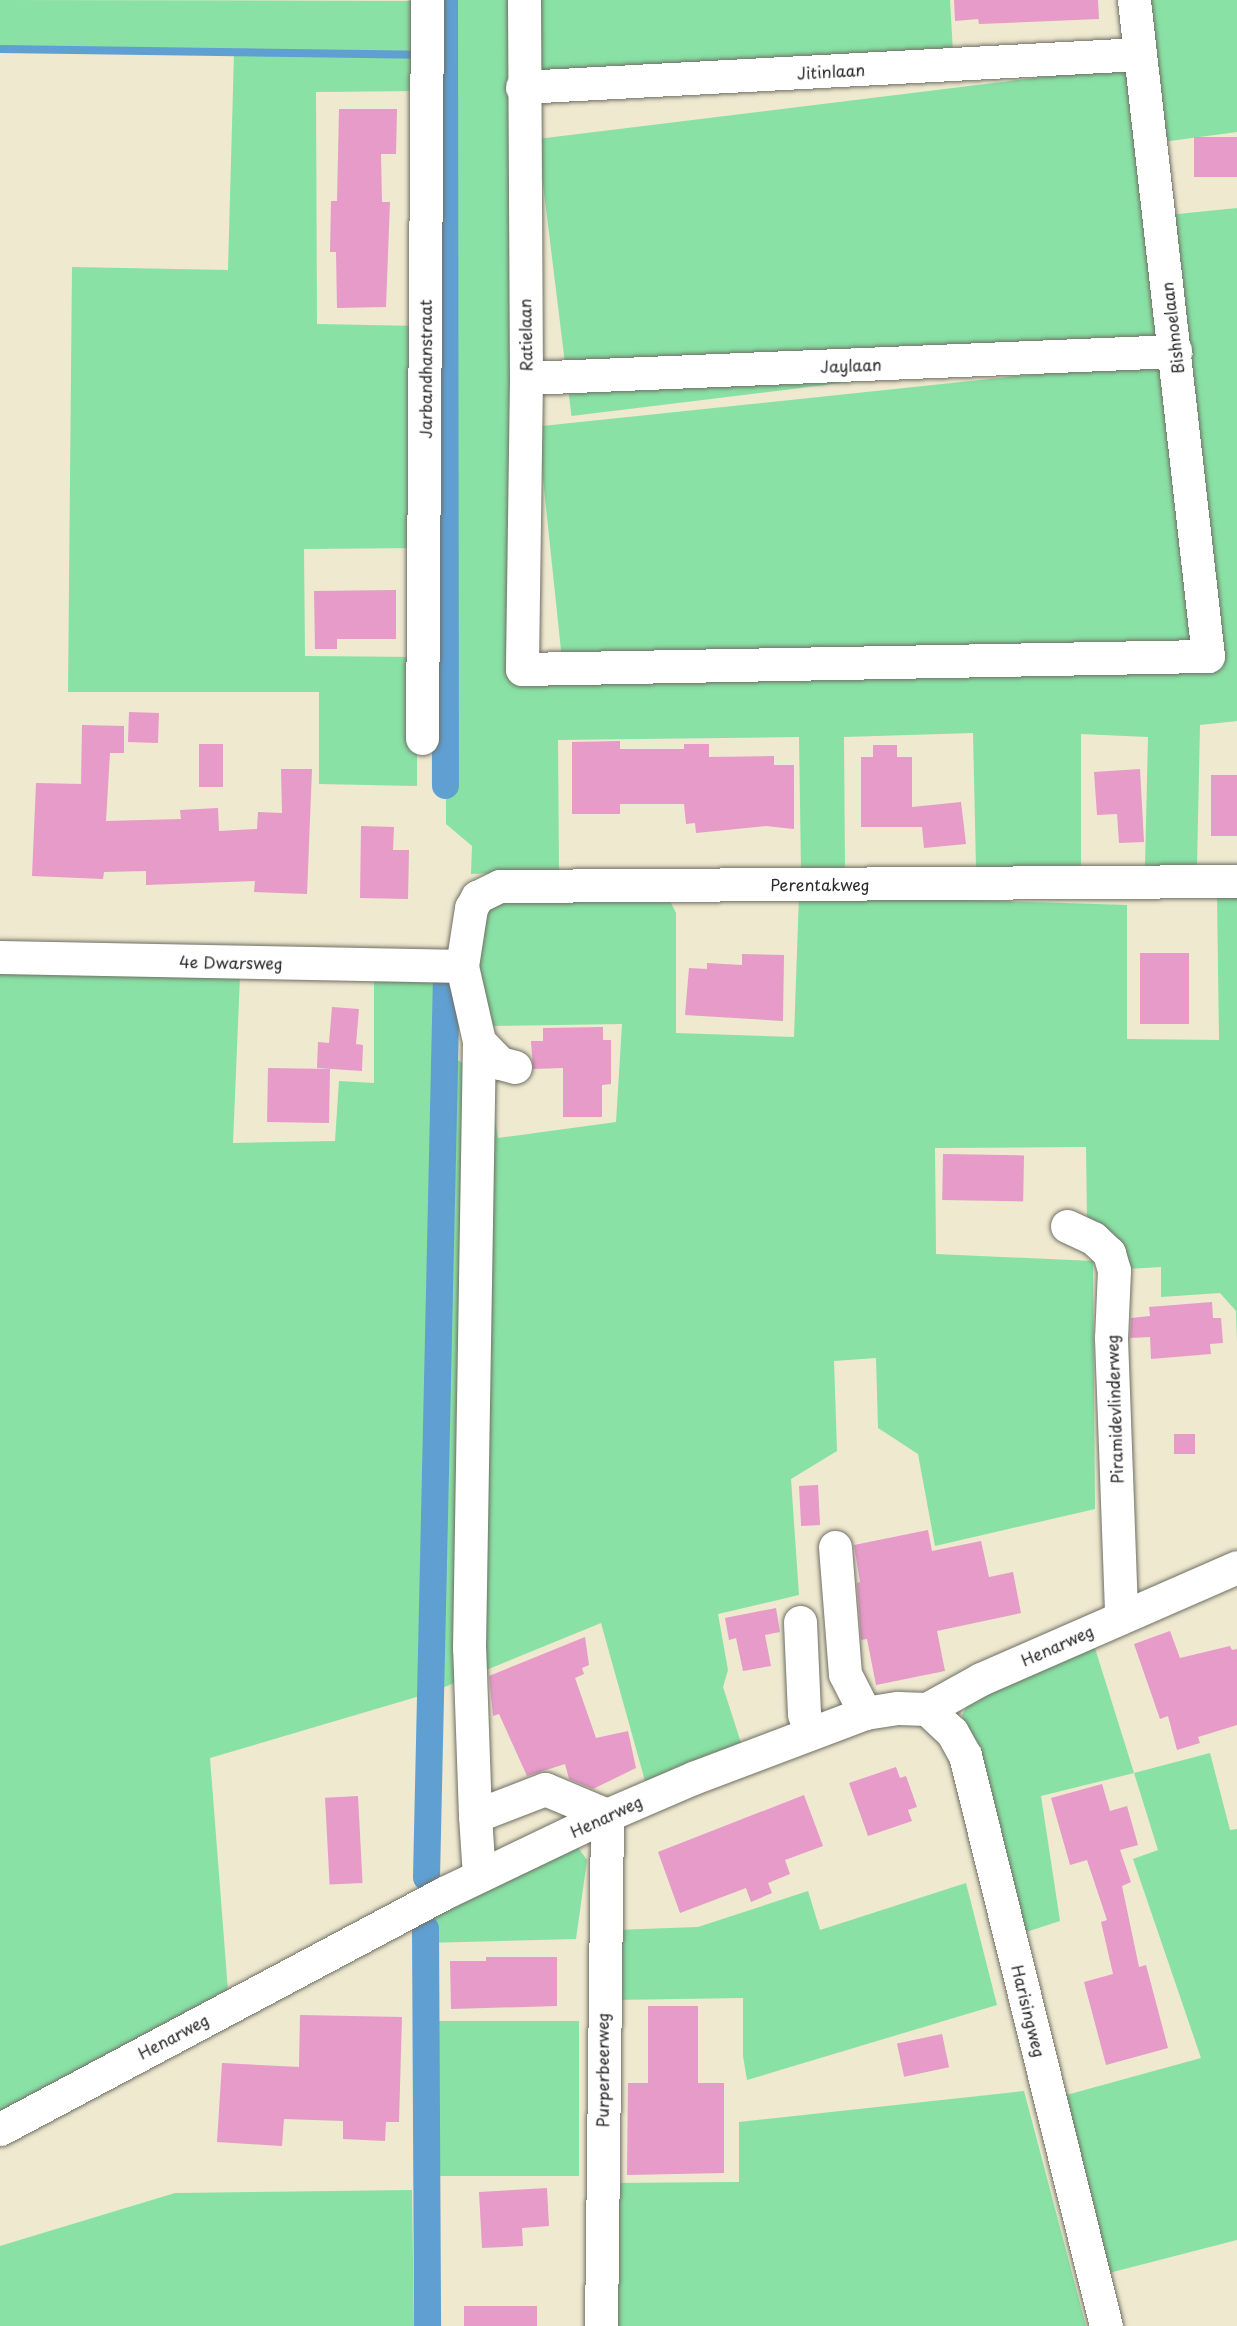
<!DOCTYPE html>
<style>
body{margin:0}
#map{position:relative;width:1237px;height:2326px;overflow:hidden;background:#eee9cf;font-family:"Playpen Sans",sans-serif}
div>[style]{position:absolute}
.green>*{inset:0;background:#89e1a5;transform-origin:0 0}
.stream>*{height:8px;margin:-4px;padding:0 4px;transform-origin:4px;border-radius:4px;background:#5f9fd2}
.canal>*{height:27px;margin:-13.5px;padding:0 13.5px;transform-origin:13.5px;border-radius:13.5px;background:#5f9fd2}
.building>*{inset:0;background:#e69bc9;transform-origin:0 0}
.roads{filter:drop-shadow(0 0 2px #6f6e64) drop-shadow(0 0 2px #6f6e64)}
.minor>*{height:33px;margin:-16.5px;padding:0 16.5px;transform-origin:16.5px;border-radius:16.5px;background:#fff}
span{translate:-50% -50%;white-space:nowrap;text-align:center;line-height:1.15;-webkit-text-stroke:4.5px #fff;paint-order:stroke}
.street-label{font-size:16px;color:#2b2b2b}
</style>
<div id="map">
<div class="green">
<div style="clip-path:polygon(0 0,423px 1px,420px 91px,316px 92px,317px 324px,420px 326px,422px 548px,304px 549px,305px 656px,417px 657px,417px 786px,319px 784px,319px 692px,68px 692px,72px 267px,228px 270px,234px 53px,0 49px)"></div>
<div style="clip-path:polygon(444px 0,516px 0,516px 678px,1216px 667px,1168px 215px,1237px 208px,1237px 721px,1200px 725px,1197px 866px,1145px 866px,1148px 737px,1081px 734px,1081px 869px,976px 867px,973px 733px,844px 737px,845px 871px,801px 871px,799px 737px,558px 740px,559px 871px,471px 874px,472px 846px,446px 824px)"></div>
<div style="clip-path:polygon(533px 0,950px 0,953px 53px,532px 76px)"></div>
<div style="clip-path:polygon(1145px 0,1237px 0,1237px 132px,1162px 142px)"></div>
<div style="left:1133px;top:66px;width:279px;height:600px;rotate:83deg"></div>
<div style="left:1170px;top:360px;width:289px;height:636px;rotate:84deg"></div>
<div style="clip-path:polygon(494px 894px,667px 895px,676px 913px,676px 1033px,794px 1037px,799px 895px,1127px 905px,1127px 1039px,1219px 1040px,1217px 895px,1237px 895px,1237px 1343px,1236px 1311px,1220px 1293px,1161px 1297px,1161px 1267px,1110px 1270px,1087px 1221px,1086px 1147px,935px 1148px,936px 1254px,1093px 1261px,1095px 1509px,935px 1546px,918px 1454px,878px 1428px,876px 1358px,834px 1361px,837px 1451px,791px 1479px,799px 1595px,718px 1614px,728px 1670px,723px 1687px,743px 1749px,647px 1788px,601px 1623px,430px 1693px,210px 1758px,228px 1991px,0 2118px,0 973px,240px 976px,233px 1143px,335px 1141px,339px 1081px,374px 1083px,374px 980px,446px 978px,445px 1051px,489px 1082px,498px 1138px,616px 1122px,622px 1024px,491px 1026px,468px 964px)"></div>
<div style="clip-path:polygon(1094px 1645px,1134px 1773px,1210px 1753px,1230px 1830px,1237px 1829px,1237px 2240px,1105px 2274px,1059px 2097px,1201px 2058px,1133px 1859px,1158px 1850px,1134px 1773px,1041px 1796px,1060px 1921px,1017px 1935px,962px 1715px,973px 1696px)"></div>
<div style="clip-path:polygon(577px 1846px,587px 1860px,576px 1939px,425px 1943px,425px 1915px)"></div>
<div style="clip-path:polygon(966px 1883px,997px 2005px,747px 2080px,743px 2056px,743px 1998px,613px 2000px,615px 1930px,698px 1927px,808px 1891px,820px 1930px)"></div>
<div style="left:579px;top:2021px;width:155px;height:155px;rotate:90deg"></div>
<div style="clip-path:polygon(1024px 2091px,1086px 2326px,609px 2326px,608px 2183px,739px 2182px,739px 2122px)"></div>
<div style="clip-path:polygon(412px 2190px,414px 2326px,0 2326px,0 2246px,175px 2193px)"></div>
</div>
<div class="stream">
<div style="left:0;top:49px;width:419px;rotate:0.8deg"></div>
</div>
<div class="canal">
<div style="left:444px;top:0;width:785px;rotate:89.93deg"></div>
<div style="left:426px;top:1877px;width:899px;rotate:-88.73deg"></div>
<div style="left:425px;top:1928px;width:398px;rotate:89.7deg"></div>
</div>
<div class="building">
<div style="clip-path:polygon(954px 0,1098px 0,1099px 19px,979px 24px,978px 19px,955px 21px)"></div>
<div style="clip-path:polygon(339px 109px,397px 109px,396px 154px,381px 154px,382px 202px,390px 202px,386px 307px,337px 308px,336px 252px,330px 252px,331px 201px,337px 201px)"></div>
<div style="left:1237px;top:137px;width:40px;height:43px;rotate:90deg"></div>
<div style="clip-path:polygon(396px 590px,396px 639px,337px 639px,337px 649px,315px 649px,314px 591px)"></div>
<div style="left:129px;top:712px;width:30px;height:30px;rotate:2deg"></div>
<div style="clip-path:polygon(82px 725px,124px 726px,124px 753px,110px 753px,106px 821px,181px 819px,180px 810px,218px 808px,219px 831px,257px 829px,258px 812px,282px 813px,281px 769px,312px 769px,307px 894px,254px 892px,255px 881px,146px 885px,146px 871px,104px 872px,103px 879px,32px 876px,36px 783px,81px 784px)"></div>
<div style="clip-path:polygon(620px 741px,620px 749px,684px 749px,684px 744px,709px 744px,709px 757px,774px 756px,774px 765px,794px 765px,794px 829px,766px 826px,696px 833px,695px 823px,686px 824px,684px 804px,620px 804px,620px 814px,572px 814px,572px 742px)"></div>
<div style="left:223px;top:744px;width:43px;height:24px;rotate:90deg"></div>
<div style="clip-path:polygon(873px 745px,897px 745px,897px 757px,912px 757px,912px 807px,961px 802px,966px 844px,924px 848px,922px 827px,861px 827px,861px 757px,873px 757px)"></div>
<div style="clip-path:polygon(1140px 769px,1144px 842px,1119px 843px,1117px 814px,1097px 815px,1094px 772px)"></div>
<div style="left:1211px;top:775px;width:26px;height:61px"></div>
<div style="clip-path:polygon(361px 826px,394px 827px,393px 850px,409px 850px,408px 899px,360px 898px)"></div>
<div style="left:1189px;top:953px;width:71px;height:49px;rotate:90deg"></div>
<div style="clip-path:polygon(742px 954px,784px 955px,783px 1021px,685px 1015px,689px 968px,707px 969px,707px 963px,742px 965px)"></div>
<div style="clip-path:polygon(332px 1007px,359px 1009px,356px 1044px,363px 1045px,362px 1071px,317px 1068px,318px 1042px,329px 1043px)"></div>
<div style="clip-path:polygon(603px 1027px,603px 1040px,611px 1040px,611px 1084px,602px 1085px,602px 1117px,563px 1117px,563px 1068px,533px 1069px,531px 1041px,543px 1041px,543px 1028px)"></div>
<div style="left:268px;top:1068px;width:62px;height:54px;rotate:1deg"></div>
<div style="left:943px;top:1154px;width:81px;height:46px;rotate:1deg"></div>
<div style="clip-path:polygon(1212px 1302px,1213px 1318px,1221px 1318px,1223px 1343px,1210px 1344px,1211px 1354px,1151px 1359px,1150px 1337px,1130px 1338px,1131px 1318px,1150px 1316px,1149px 1307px)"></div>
<div style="left:1174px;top:1434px;width:21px;height:20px"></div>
<div style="left:818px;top:1485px;width:40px;height:19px;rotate:87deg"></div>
<div style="clip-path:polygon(928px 1530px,932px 1551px,981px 1541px,989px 1577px,1013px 1572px,1021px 1613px,937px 1631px,945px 1671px,876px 1685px,867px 1639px,861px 1640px,857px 1583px,860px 1582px,854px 1545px)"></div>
<div style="clip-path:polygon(776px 1608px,780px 1632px,765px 1635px,771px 1666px,743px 1671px,736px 1638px,729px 1640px,725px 1618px)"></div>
<div style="clip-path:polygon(1170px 1631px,1180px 1658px,1230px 1646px,1232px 1650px,1237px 1649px,1237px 1725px,1198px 1737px,1200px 1743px,1177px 1750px,1168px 1716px,1160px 1719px,1134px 1644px)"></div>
<div style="clip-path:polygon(585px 1637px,589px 1665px,582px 1668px,584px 1674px,575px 1678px,596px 1738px,628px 1731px,636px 1768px,593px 1789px,569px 1779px,565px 1764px,527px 1776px,499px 1714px,493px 1716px,489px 1676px)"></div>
<div style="clip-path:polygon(896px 1767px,900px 1778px,906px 1776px,917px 1807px,908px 1810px,912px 1821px,868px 1836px,849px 1783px)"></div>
<div style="clip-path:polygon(1102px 1784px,1110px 1811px,1127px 1806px,1138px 1845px,1120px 1850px,1131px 1882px,1122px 1886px,1139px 1967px,1146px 1965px,1168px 2048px,1106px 2065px,1084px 1982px,1113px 1974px,1101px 1922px,1107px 1920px,1087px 1860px,1070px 1865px,1051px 1798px)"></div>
<div style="clip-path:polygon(804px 1795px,823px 1846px,785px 1860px,790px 1874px,768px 1883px,772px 1893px,751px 1902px,746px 1888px,680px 1913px,658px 1852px)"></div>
<div style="left:358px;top:1796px;width:87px;height:33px;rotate:87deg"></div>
<div style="clip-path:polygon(486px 1957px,557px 1957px,557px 2006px,451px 2009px,450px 1961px,486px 1961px)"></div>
<div style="clip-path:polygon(648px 2006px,698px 2006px,698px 2083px,724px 2083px,724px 2173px,627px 2175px,628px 2083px,648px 2083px)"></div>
<div style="clip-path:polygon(300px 2015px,402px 2017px,399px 2122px,386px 2122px,385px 2141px,343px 2139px,343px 2121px,284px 2119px,282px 2146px,217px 2142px,222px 2063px,299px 2067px)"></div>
<div style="left:942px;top:2034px;width:34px;height:46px;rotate:78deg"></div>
<div style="clip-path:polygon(547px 2188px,549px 2226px,522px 2228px,523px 2246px,482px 2248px,479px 2192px)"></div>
<div style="left:464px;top:2306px;width:73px;height:20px"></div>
</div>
<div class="roads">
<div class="minor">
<div style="left:524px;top:0;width:378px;rotate:89.7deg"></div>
<div style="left:526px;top:378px;width:291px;rotate:90.8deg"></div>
<div style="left:522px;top:669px;width:686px;rotate:-1.09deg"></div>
<div style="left:1208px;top:656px;width:660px;rotate:-96.44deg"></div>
<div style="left:522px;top:87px;width:619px;rotate:-3.06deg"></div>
<div style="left:526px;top:378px;width:650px;rotate:-2.38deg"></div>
<div style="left:422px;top:738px;width:738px;rotate:-89.61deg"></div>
<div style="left:0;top:957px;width:462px;rotate:1.1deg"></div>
<div style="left:515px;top:1067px;width:16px;rotate:-165deg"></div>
<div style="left:500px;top:1063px;width:30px;rotate:-134deg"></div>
<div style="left:479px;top:1041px;width:77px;rotate:-102.8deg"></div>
<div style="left:462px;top:966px;width:59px;rotate:-81.2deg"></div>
<div style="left:471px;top:908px;width:13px;rotate:-61deg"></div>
<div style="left:477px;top:897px;width:25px;rotate:-26deg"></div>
<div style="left:500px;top:886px;width:737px;rotate:-0.39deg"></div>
<div style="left:1067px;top:1226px;width:29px;rotate:25deg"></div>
<div style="left:1093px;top:1238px;width:22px;rotate:43deg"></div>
<div style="left:1109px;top:1253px;width:18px;rotate:74deg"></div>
<div style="left:1114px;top:1270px;width:68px;rotate:92.5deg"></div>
<div style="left:1111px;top:1338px;width:279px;rotate:87.9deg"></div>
<div style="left:835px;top:1547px;width:127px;rotate:85.5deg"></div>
<div style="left:845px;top:1674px;width:44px;rotate:62.9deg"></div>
<div style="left:800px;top:1622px;width:92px;rotate:87.5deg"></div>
<div style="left:804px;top:1714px;width:20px;rotate:72deg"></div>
<div style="left:927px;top:1709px;width:34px;rotate:43deg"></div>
<div style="left:952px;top:1732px;width:26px;rotate:61deg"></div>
<div style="left:965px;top:1755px;width:588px;rotate:76.13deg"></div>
<div style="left:475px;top:1816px;width:168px;rotate:-92deg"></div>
<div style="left:469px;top:1648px;width:607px;rotate:-89.06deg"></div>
<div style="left:479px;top:1876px;width:60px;rotate:-93.8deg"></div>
<div style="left:475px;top:1816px;width:75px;rotate:-21.1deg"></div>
<div style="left:545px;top:1789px;width:67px;rotate:22.8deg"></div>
<div style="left:607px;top:1815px;width:511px;rotate:90.67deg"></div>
<div style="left:0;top:2129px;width:503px;rotate:-27.99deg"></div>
<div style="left:444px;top:1893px;width:181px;rotate:-25.6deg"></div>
<div style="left:607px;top:1815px;width:94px;rotate:-23.3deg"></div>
<div style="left:693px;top:1778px;width:184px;rotate:-20.7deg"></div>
<div style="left:865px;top:1713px;width:33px;rotate:-9deg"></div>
<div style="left:898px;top:1708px;width:29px;rotate:2deg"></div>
<div style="left:927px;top:1709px;width:62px;rotate:-29.1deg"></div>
<div style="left:981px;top:1679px;width:279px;rotate:-23.6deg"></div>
</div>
</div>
<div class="street-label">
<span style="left:831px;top:71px;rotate:-3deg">Jitinlaan</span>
<span style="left:1172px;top:328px;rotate:-97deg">Bishnoelaan</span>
<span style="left:525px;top:335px;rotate:-91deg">Ratielaan</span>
<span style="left:851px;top:365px;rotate:-2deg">Jaylaan</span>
<span style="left:425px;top:369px;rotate:-90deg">Jarbandhanstraat</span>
<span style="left:820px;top:884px">Perentakweg</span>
<span style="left:231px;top:962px;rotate:1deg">4e Dwarsweg</span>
<span style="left:1114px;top:1409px;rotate:-92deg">Piramidevlinderweg</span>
<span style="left:1057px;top:1645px;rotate:-24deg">Henarweg</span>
<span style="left:606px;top:1816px;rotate:-25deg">Henarweg</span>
<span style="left:1029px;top:2011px;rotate:76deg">Harisingweg</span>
<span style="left:173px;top:2036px;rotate:-28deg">Henarweg</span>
<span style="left:602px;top:2070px;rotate:-90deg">Purperbeerweg</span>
</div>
</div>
